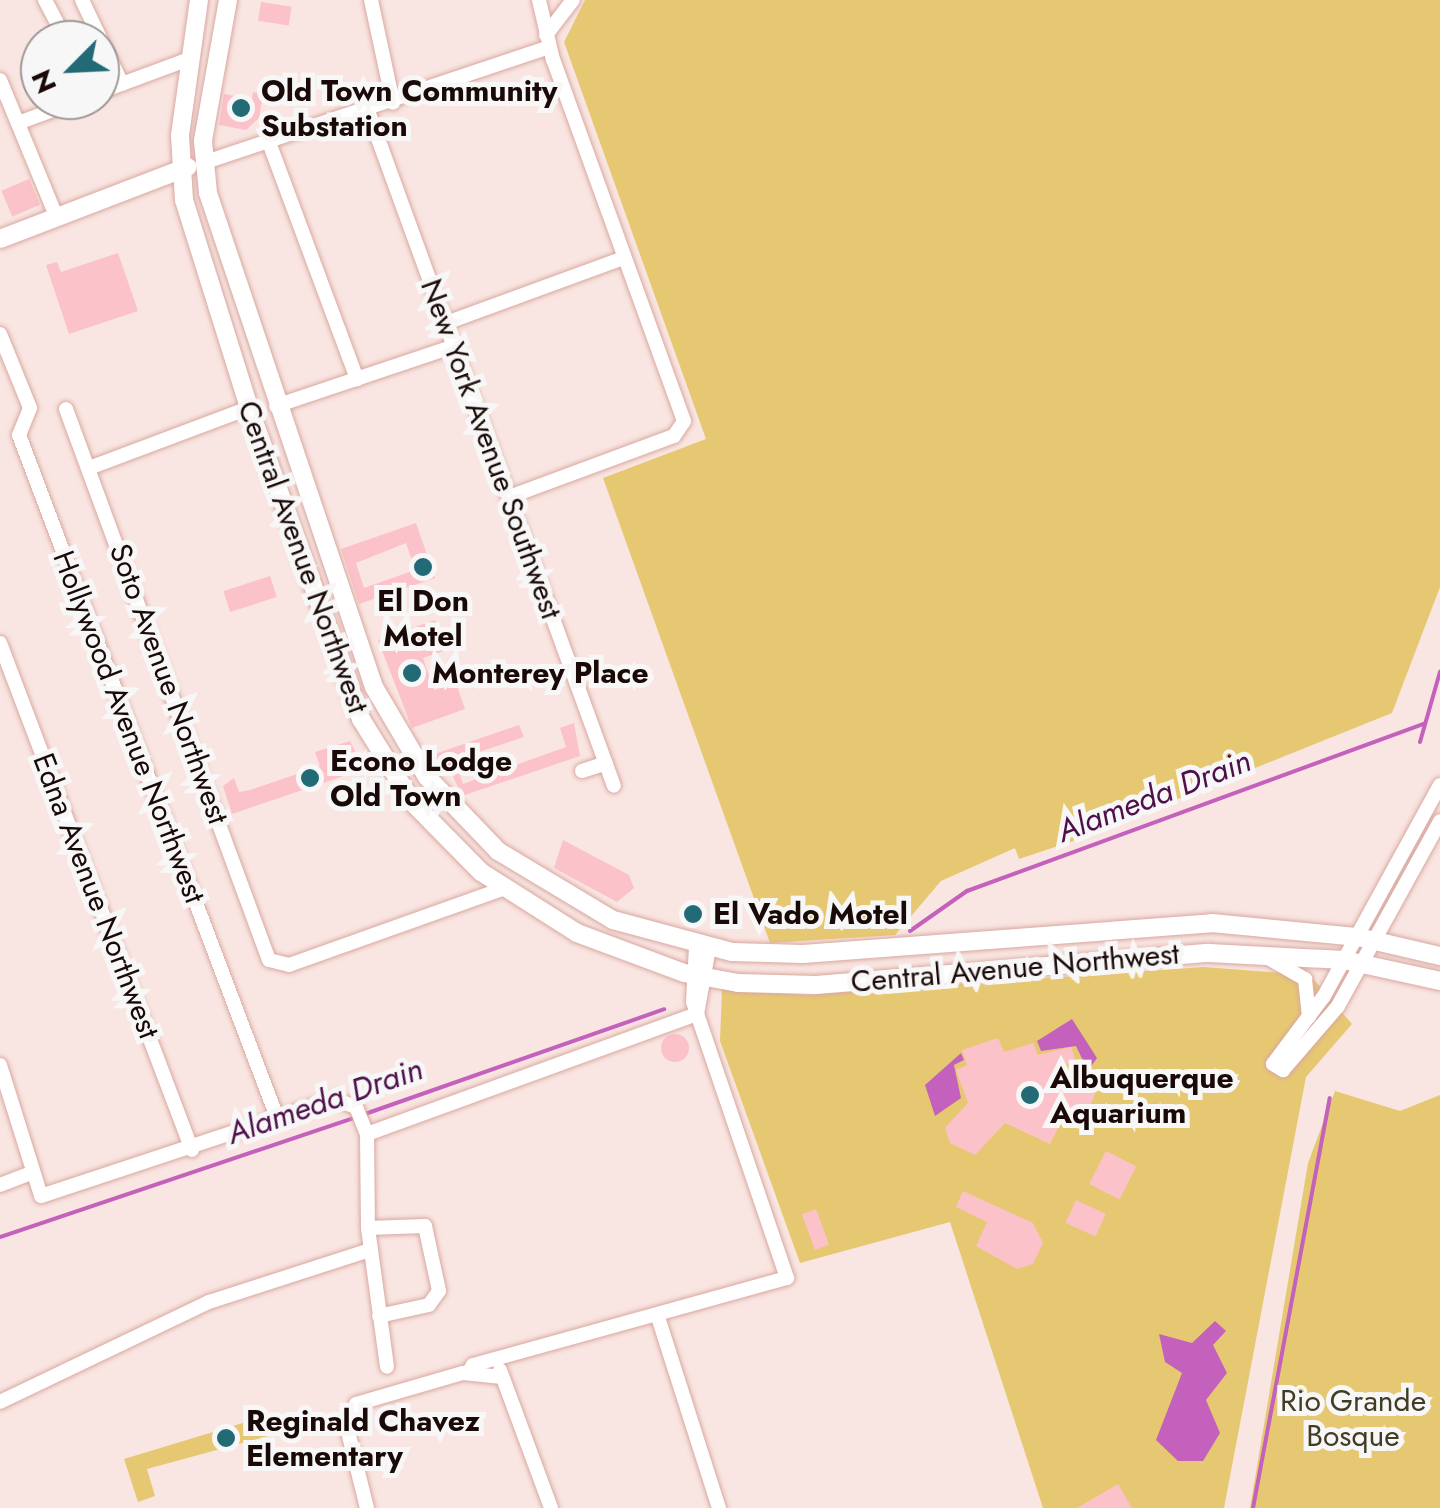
<!DOCTYPE html>
<style>
body{margin:0}
#map{position:relative;width:1440px;height:1508px;overflow:hidden;background:#f9e5e1;font-family:Jost,sans-serif}
div>[style]{position:absolute}
.green>*{inset:0;background:#e7c872}
.water>*{inset:0;background:#c361bc}
.stream>*{height:4px;margin:-2px;padding:0 2px;transform-origin:2px;border-radius:2px;background:#c361bc}
.building>*{inset:0;background:#fcc2c9;transform-origin:0 0}
.round{border-radius:50%}
.roads{filter:drop-shadow(0 0 2px #d9a8a0) drop-shadow(0 0 2px #d9a8a0)}
.minor>*{height:14px;margin:-7px;padding:0 7px;transform-origin:7px;border-radius:7px;background:#fff}
.major>*{height:18px;margin:-9px;padding:0 9px;transform-origin:9px;border-radius:9px;background:#fff}
.dots>*{width:28px;height:28px;translate:-50% -50%;box-sizing:border-box;border:5px solid #f7f7f7;border-radius:50%}
span{translate:-50% -50%;white-space:nowrap;text-align:center;line-height:1.15;-webkit-text-stroke:10px #f7f7f7;paint-order:stroke}
.poi-label{font-size:30px;color:#190907;font-weight:700}
.left{translate:0 -50%;text-align:left}
.street-label{font-size:30px;color:#190907}
.park-label{font-size:30px;color:#433b23}
.water-label{font-size:32px;color:#4e104b;font-style:italic}
.north{position:absolute;left:20px;top:20px;width:100px;height:100px;box-sizing:border-box;background:#f7f7f7;border:2px solid #9e9897;border-radius:50%;rotate:246deg;font-size:28px;font-weight:700;line-height:40px;text-align:center;color:#190907}
.north::after{content:'';display:block;margin:auto;width:35px;height:45px;background:#216a76;clip-path:polygon(50% 0,100% 100%,50% 72%,0 100%)}
</style>
<div id="map">
<div class="green">
<div style="clip-path:polygon(585px 0,1440px 0,1440px 587px,1392px 713px,1073px 841px,1019px 859px,1015px 848px,941px 881px,895px 935px,770px 943px,603px 478px,706px 439px,564px 42px)"></div>
<div style="clip-path:polygon(1204px 967px,1310px 975px,1352px 1024px,1306px 1077px,1224px 1508px,1043px 1508px,950px 1222px,800px 1263px,720px 1041px,722px 989px,806px 995px)"></div>
<div style="clip-path:polygon(1335px 1091px,1400px 1111px,1440px 1095px,1440px 1508px,1250px 1508px,1308px 1163px)"></div>
<div style="clip-path:polygon(263px 1417px,268px 1436px,147px 1469px,155px 1496px,138px 1502px,124px 1459px)"></div>
</div>
<div class="water">
<div style="clip-path:polygon(1072px 1019px,1097px 1058px,1088px 1071px,1076px 1046px,1041px 1051px,1037px 1041px)"></div>
<div style="clip-path:polygon(961px 1053px,964px 1060px,954px 1065px,961px 1098px,935px 1116px,925px 1085px)"></div>
<div style="clip-path:polygon(1215px 1321px,1226px 1331px,1213px 1345px,1227px 1373px,1206px 1400px,1220px 1433px,1203px 1461px,1178px 1461px,1156px 1440px,1182px 1373px,1165px 1362px,1159px 1334px,1192px 1343px)"></div>
</div>
<div class="stream">
<div style="left:1420px;top:742px;width:73px;rotate:-74.1deg"></div>
<div style="left:910px;top:931px;width:70px;rotate:-35.1deg"></div>
<div style="left:967px;top:891px;width:487px;rotate:-20.1deg"></div>
<div style="left:365px;top:1114px;width:317px;rotate:-19.3deg"></div>
<div style="left:0;top:1237px;width:376px;rotate:-18.6deg"></div>
<div style="left:1253px;top:1508px;width:417px;rotate:-79.4deg"></div>
</div>
<div class="building">
<div style="left:261px;top:2px;width:31px;height:19px;rotate:9deg"></div>
<div style="clip-path:polygon(253px 92px,263px 94px,259px 118px,246px 130px,219px 125px,224px 94px,252px 99px)"></div>
<div style="left:29px;top:179px;width:28px;height:30px;rotate:67deg"></div>
<div style="clip-path:polygon(118px 253px,138px 311px,69px 334px,46px 265px,57px 262px,61px 272px)"></div>
<div style="clip-path:polygon(evenodd,416px 523px,435px 578px,359px 604px,341px 549px,416px 523px,406px 543px,415px 570px,364px 588px,356px 563px,406px 543px)"></div>
<div style="left:270px;top:576px;width:22px;height:49px;rotate:72deg"></div>
<div style="clip-path:polygon(435px 620px,446px 650px,423px 658px,434px 690px,456px 683px,465px 709px,412px 728px,378px 640px)"></div>
<div style="clip-path:polygon(574px 723px,580px 756px,462px 796px,447px 763px,436px 767px,432px 755px,519px 725px,524px 737px,455px 760px,463px 784px,566px 747px,560px 728px)"></div>
<div style="clip-path:polygon(350px 741px,364px 769px,232px 814px,223px 786px,234px 778px,239px 792px,250px 790px,320px 766px,315px 752px)"></div>
<div style="clip-path:polygon(563px 840px,629px 875px,634px 888px,617px 902px,554px 868px)"></div>
<div class="round" style="left:661px;top:1034px;width:28px;height:28px"></div>
<div style="clip-path:polygon(998px 1038px,1004px 1052px,1033px 1043px,1038px 1055px,1071px 1047px,1076px 1061px,1053px 1068px,1098px 1087px,1086px 1115px,1060px 1124px,1050px 1144px,1005px 1123px,975px 1155px,950px 1143px,945px 1128px,968px 1103px,956px 1070px,967px 1065px,962px 1050px)"></div>
<div style="left:1106px;top:1151px;width:34px;height:37px;rotate:27deg"></div>
<div style="clip-path:polygon(963px 1191px,1033px 1223px,1043px 1243px,1033px 1264px,1017px 1269px,976px 1246px,987px 1222px,956px 1207px)"></div>
<div style="left:1076px;top:1200px;width:33px;height:25px;rotate:25deg"></div>
<div style="left:816px;top:1209px;width:38px;height:15px;rotate:70deg"></div>
<div style="clip-path:polygon(1118px 1484px,1132px 1508px,1077px 1508px)"></div>
</div>
<div class="roads">
<div class="minor">
<div style="left:45px;top:0;width:45px;rotate:62.3deg"></div>
<div style="left:82px;top:0;width:93px;rotate:64.5deg"></div>
<div style="left:371px;top:0;width:105px;rotate:77.9deg"></div>
<div style="left:546px;top:35px;width:44px;rotate:-52.4deg"></div>
<div style="left:0;top:80px;width:147px;rotate:67.6deg"></div>
<div style="left:100px;top:92px;width:95px;rotate:-20.3deg"></div>
<div style="left:368px;top:111px;width:718px;rotate:69.98deg"></div>
<div style="left:18px;top:123px;width:66px;rotate:-20.4deg"></div>
<div style="left:270px;top:145px;width:250px;rotate:69.6deg"></div>
<div style="left:203px;top:163px;width:365px;rotate:-18.5deg"></div>
<div style="left:446px;top:323px;width:189px;rotate:-20.1deg"></div>
<div style="left:0;top:334px;width:80px;rotate:67.9deg"></div>
<div style="left:30px;top:408px;width:29px;rotate:112deg"></div>
<div style="left:19px;top:435px;width:732px;rotate:69.29deg"></div>
<div style="left:276px;top:406px;width:188px;rotate:-18.6deg"></div>
<div style="left:66px;top:409px;width:587px;rotate:69.78deg"></div>
<div style="left:269px;top:960px;width:21px;rotate:14deg"></div>
<div style="left:289px;top:965px;width:226px;rotate:-19.6deg"></div>
<div style="left:89px;top:468px;width:171px;rotate:-20.6deg"></div>
<div style="left:509px;top:497px;width:176px;rotate:-20.3deg"></div>
<div style="left:674px;top:436px;width:18px;rotate:-56deg"></div>
<div style="left:684px;top:421px;width:384px;rotate:-109.9deg"></div>
<div style="left:553px;top:60px;width:62px;rotate:-103.1deg"></div>
<div style="left:0;top:643px;width:542px;rotate:69.26deg"></div>
<div style="left:582px;top:771px;width:25px;rotate:-18deg"></div>
<div style="left:1440px;top:785px;width:241px;rotate:118.8deg"></div>
<div style="left:1324px;top:996px;width:85px;rotate:126.9deg"></div>
<div style="left:1273px;top:1064px;width:12px;rotate:31deg"></div>
<div style="left:1283px;top:1070px;width:84px;rotate:-49.3deg"></div>
<div style="left:1338px;top:1006px;width:211px;rotate:-61.1deg"></div>
<div style="left:1268px;top:958px;width:43px;rotate:29.6deg"></div>
<div style="left:1305px;top:979px;width:38px;rotate:84deg"></div>
<div style="left:697px;top:1014px;width:67px;rotate:-79.7deg"></div>
<div style="left:0;top:1065px;width:137px;rotate:72.6deg"></div>
<div style="left:41px;top:1196px;width:309px;rotate:-18.3deg"></div>
<div style="left:334px;top:1099px;width:23px;rotate:20deg"></div>
<div style="left:356px;top:1107px;width:29px;rotate:68deg"></div>
<div style="left:367px;top:1134px;width:94px;rotate:89.4deg"></div>
<div style="left:368px;top:1228px;width:140px;rotate:82.2deg"></div>
<div style="left:367px;top:1134px;width:351px;rotate:-20deg"></div>
<div style="left:0;top:1185px;width:34px;rotate:-21deg"></div>
<div style="left:368px;top:1228px;width:57px;rotate:-2deg"></div>
<div style="left:425px;top:1226px;width:66px;rotate:77.8deg"></div>
<div style="left:439px;top:1291px;width:17px;rotate:126deg"></div>
<div style="left:429px;top:1305px;width:51px;rotate:167.6deg"></div>
<div style="left:658px;top:1317px;width:201px;rotate:72.3deg"></div>
<div style="left:500px;top:1370px;width:147px;rotate:69.7deg"></div>
<div style="left:468px;top:1373px;width:9px;rotate:-58deg"></div>
<div style="left:473px;top:1365px;width:326px;rotate:-15.5deg"></div>
<div style="left:787px;top:1278px;width:292px;rotate:-108.8deg"></div>
<div style="left:693px;top:1002px;width:56px;rotate:-86.9deg"></div>
<div style="left:0;top:1402px;width:232px;rotate:-25.6deg"></div>
<div style="left:209px;top:1302px;width:169px;rotate:-17.9deg"></div>
<div style="left:367px;top:1508px;width:78px;rotate:-104deg"></div>
<div style="left:348px;top:1432px;width:29px;rotate:-74deg"></div>
<div style="left:356px;top:1404px;width:111px;rotate:-16.2deg"></div>
<div style="left:463px;top:1373px;width:39px;rotate:6deg"></div>
</div>
<div class="major">
<div style="left:199px;top:0;width:137px;rotate:98deg"></div>
<div style="left:180px;top:136px;width:64px;rotate:86.4deg"></div>
<div style="left:184px;top:200px;width:218px;rotate:72.6deg"></div>
<div style="left:249px;top:408px;width:331px;rotate:70.2deg"></div>
<div style="left:361px;top:719px;width:99px;rotate:58.2deg"></div>
<div style="left:413px;top:803px;width:97px;rotate:45.4deg"></div>
<div style="left:481px;top:872px;width:114px;rotate:32.4deg"></div>
<div style="left:577px;top:933px;width:114px;rotate:20.5deg"></div>
<div style="left:684px;top:973px;width:55px;rotate:10.5deg"></div>
<div style="left:738px;top:983px;width:78px;rotate:1.5deg"></div>
<div style="left:816px;top:985px;width:394px;rotate:-4.7deg"></div>
<div style="left:1209px;top:953px;width:135px;rotate:3deg"></div>
<div style="left:1344px;top:960px;width:98px;rotate:12.3deg"></div>
<div style="left:228px;top:0;width:143px;rotate:100.1deg"></div>
<div style="left:203px;top:141px;width:52px;rotate:84.5deg"></div>
<div style="left:208px;top:193px;width:521px;rotate:71.43deg"></div>
<div style="left:374px;top:687px;width:104px;rotate:59.5deg"></div>
<div style="left:427px;top:777px;width:103px;rotate:46.2deg"></div>
<div style="left:498px;top:851px;width:134px;rotate:31deg"></div>
<div style="left:613px;top:920px;width:123px;rotate:15.1deg"></div>
<div style="left:732px;top:952px;width:71px;rotate:1.6deg"></div>
<div style="left:803px;top:954px;width:410px;rotate:-4.3deg"></div>
<div style="left:1212px;top:923px;width:147px;rotate:5.5deg"></div>
<div style="left:1358px;top:937px;width:84px;rotate:13deg"></div>
<div style="left:0;top:239px;width:201px;rotate:-21deg"></div>
</div>
</div>
<div class="dots">
<div style="left:241px;top:108px;background:#216a76"></div>
<div style="left:423px;top:567px;background:#216a76"></div>
<div style="left:412px;top:673px;background:#216a76"></div>
<div style="left:310px;top:778px;background:#216a76"></div>
<div style="left:693px;top:914px;background:#216a76"></div>
<div style="left:1030px;top:1095px;background:#216a76"></div>
<div style="left:226px;top:1438px;background:#216a76"></div>
</div>
<div class="poi-label">
<span class="left" style="left:261px;top:108px">Old Town Community<br>Substation</span>
<span style="left:423px;top:618px">El Don<br>Motel</span>
<span class="left" style="left:432px;top:673px">Monterey Place</span>
<span class="left" style="left:330px;top:778px">Econo Lodge<br>Old Town</span>
<span class="left" style="left:713px;top:914px">El Vado Motel</span>
<span class="left" style="left:1050px;top:1095px">Albuquerque<br>Aquarium</span>
<span class="left" style="left:246px;top:1438px">Reginald Chavez<br>Elementary</span>
</div>
<div class="street-label">
<span style="left:491px;top:449px;rotate:70deg">New York Avenue Southwest</span>
<span style="left:303px;top:557px;rotate:70deg">Central Avenue Northwest</span>
<span style="left:169px;top:684px;rotate:70deg">Soto Avenue Northwest</span>
<span style="left:129px;top:727px;rotate:69deg">Hollywood Avenue Northwest</span>
<span style="left:96px;top:896px;rotate:69deg">Edna Avenue Northwest</span>
<span style="left:1015px;top:968px;rotate:-5deg">Central Avenue Northwest</span>
</div>
<div class="park-label">
<span style="left:1353px;top:1418px">Rio Grande<br>Bosque</span>
</div>
<div class="water-label">
<span style="left:1154px;top:796px;rotate:-21deg">Alameda Drain</span>
<span style="left:325px;top:1101px;rotate:-19deg">Alameda Drain</span>
</div>
<div class="north">N</div>
</div>
